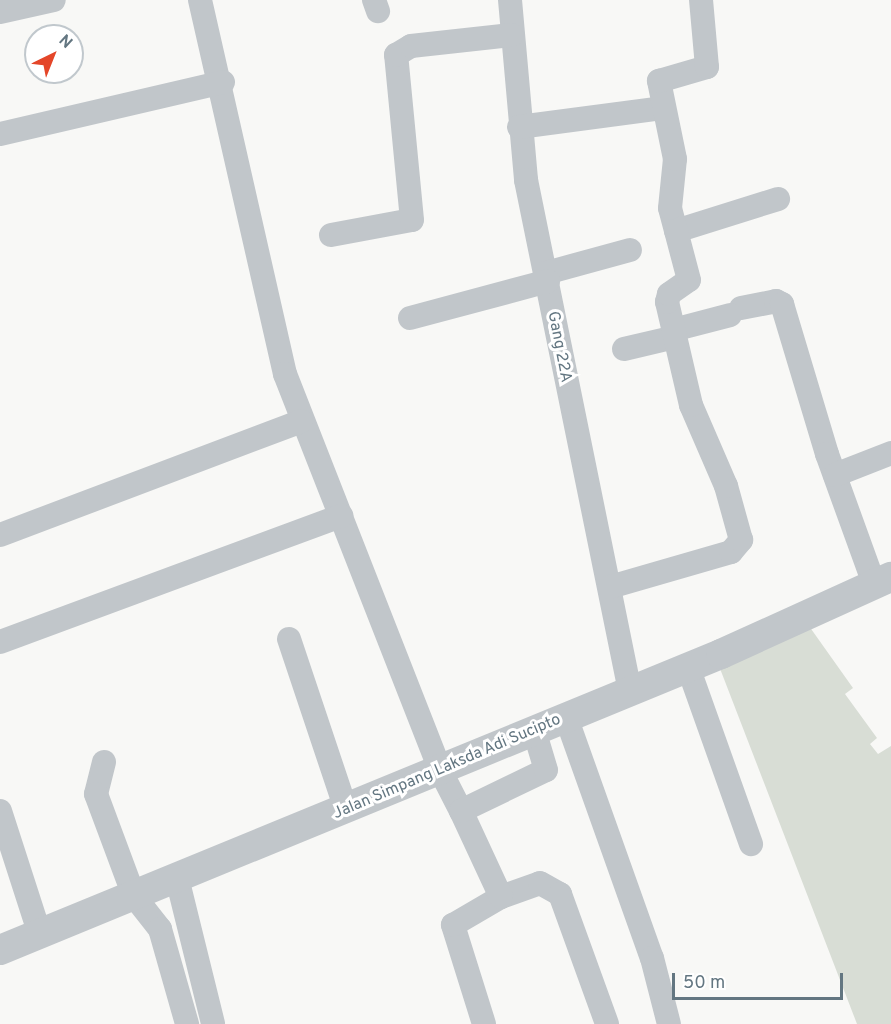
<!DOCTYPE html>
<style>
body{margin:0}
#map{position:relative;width:891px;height:1024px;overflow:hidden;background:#f8f8f6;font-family:Overpass,sans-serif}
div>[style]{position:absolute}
.green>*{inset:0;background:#d8ddd5}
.minor>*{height:24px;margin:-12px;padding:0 12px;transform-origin:12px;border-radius:12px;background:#c1c6ca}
.tertiary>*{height:30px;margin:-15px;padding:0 15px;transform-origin:15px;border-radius:15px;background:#c1c6ca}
span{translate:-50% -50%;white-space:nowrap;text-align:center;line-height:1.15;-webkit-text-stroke:6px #fff;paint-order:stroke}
.street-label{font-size:16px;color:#637681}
.north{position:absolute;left:24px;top:24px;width:60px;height:60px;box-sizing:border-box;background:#fff;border:2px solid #c1c8cd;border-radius:50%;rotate:43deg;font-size:16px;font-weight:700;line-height:24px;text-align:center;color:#637681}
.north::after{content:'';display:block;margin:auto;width:21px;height:27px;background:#e44629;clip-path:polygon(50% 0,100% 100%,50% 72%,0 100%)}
.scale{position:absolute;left:672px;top:973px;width:171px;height:27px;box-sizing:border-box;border:3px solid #637681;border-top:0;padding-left:8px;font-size:18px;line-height:21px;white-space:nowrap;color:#637681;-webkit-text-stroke:4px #fff;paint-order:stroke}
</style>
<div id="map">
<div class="green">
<div style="clip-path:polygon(809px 626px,853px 688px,845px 694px,877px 738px,870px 744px,878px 754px,891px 746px,891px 1024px,857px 1024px,719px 666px)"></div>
</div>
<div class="minor">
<div style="left:200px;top:0;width:384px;rotate:77.2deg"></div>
<div style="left:285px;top:374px;width:425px;rotate:68.6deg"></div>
<div style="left:440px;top:770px;width:46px;rotate:62.9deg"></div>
<div style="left:374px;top:0;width:12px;rotate:70deg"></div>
<div style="left:510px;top:0;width:181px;rotate:84.9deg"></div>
<div style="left:526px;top:180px;width:521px;rotate:78.5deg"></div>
<div style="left:0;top:12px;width:55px;rotate:-12.5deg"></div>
<div style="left:519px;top:127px;width:146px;rotate:-7.5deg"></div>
<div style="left:0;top:134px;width:229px;rotate:-13.1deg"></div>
<div style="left:676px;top:231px;width:107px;rotate:-17.4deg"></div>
<div style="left:331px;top:235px;width:82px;rotate:-10.5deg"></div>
<div style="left:412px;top:220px;width:166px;rotate:-95.5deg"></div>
<div style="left:396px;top:55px;width:17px;rotate:-31deg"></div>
<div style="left:411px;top:46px;width:101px;rotate:-6.3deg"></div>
<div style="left:546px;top:273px;width:87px;rotate:-15.3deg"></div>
<div style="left:741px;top:308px;width:36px;rotate:-11deg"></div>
<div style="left:776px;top:301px;width:7px;rotate:27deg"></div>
<div style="left:782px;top:304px;width:157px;rotate:73.3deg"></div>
<div style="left:827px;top:454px;width:138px;rotate:70.1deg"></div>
<div style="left:410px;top:318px;width:143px;rotate:-15deg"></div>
<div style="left:673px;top:330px;width:59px;rotate:-14.7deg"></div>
<div style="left:624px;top:349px;width:52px;rotate:-13.2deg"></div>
<div style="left:835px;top:475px;width:60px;rotate:-21.4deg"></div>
<div style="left:0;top:535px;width:322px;rotate:-20.7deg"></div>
<div style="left:610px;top:587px;width:126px;rotate:-16.1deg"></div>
<div style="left:731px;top:552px;width:16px;rotate:-50deg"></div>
<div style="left:741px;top:540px;width:56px;rotate:-105.5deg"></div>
<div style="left:726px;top:486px;width:88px;rotate:-113.4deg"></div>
<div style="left:691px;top:405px;width:106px;rotate:-103.1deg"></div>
<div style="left:667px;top:302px;width:8px;rotate:-76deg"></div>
<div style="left:669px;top:294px;width:24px;rotate:-35deg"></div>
<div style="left:689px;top:280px;width:74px;rotate:-104.8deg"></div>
<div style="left:670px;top:208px;width:49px;rotate:-84.2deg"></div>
<div style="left:675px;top:159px;width:80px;rotate:-101.6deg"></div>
<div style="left:659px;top:81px;width:50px;rotate:-16.3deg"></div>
<div style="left:707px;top:67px;width:67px;rotate:-95.1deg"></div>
<div style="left:289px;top:639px;width:179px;rotate:71.5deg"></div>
<div style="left:0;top:642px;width:364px;rotate:-20.3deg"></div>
<div style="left:688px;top:667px;width:188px;rotate:70.4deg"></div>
<div style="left:566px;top:717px;width:256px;rotate:70.4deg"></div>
<div style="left:652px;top:958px;width:68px;rotate:75.6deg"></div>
<div style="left:104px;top:762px;width:33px;rotate:104deg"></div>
<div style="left:96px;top:794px;width:109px;rotate:69.6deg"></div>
<div style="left:134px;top:896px;width:42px;rotate:51.8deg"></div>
<div style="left:160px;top:929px;width:99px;rotate:74.1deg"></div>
<div style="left:0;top:811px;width:130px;rotate:72.1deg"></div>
<div style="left:177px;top:878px;width:150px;rotate:76.1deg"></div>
<div style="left:501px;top:897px;width:41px;rotate:-19.7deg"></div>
<div style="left:540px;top:883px;width:23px;rotate:29deg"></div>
<div style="left:560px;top:894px;width:138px;rotate:70.1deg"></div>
<div style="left:484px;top:1024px;width:104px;rotate:-107.4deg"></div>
<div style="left:453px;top:925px;width:56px;rotate:-30.3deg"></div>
<div style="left:501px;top:897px;width:95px;rotate:-114.9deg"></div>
<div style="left:461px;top:811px;width:94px;rotate:-25.8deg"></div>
<div style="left:546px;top:770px;width:42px;rotate:-106.7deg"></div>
</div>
<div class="tertiary">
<div style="left:0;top:950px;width:779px;rotate:-22.32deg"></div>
<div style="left:721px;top:654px;width:187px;rotate:-24.4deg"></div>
</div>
<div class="street-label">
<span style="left:559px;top:347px;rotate:79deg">Gang 22A</span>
<span style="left:447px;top:767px;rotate:-23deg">Jalan Simpang Laksda Adi Sucipto</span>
</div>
<div class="north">N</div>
<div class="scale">50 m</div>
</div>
